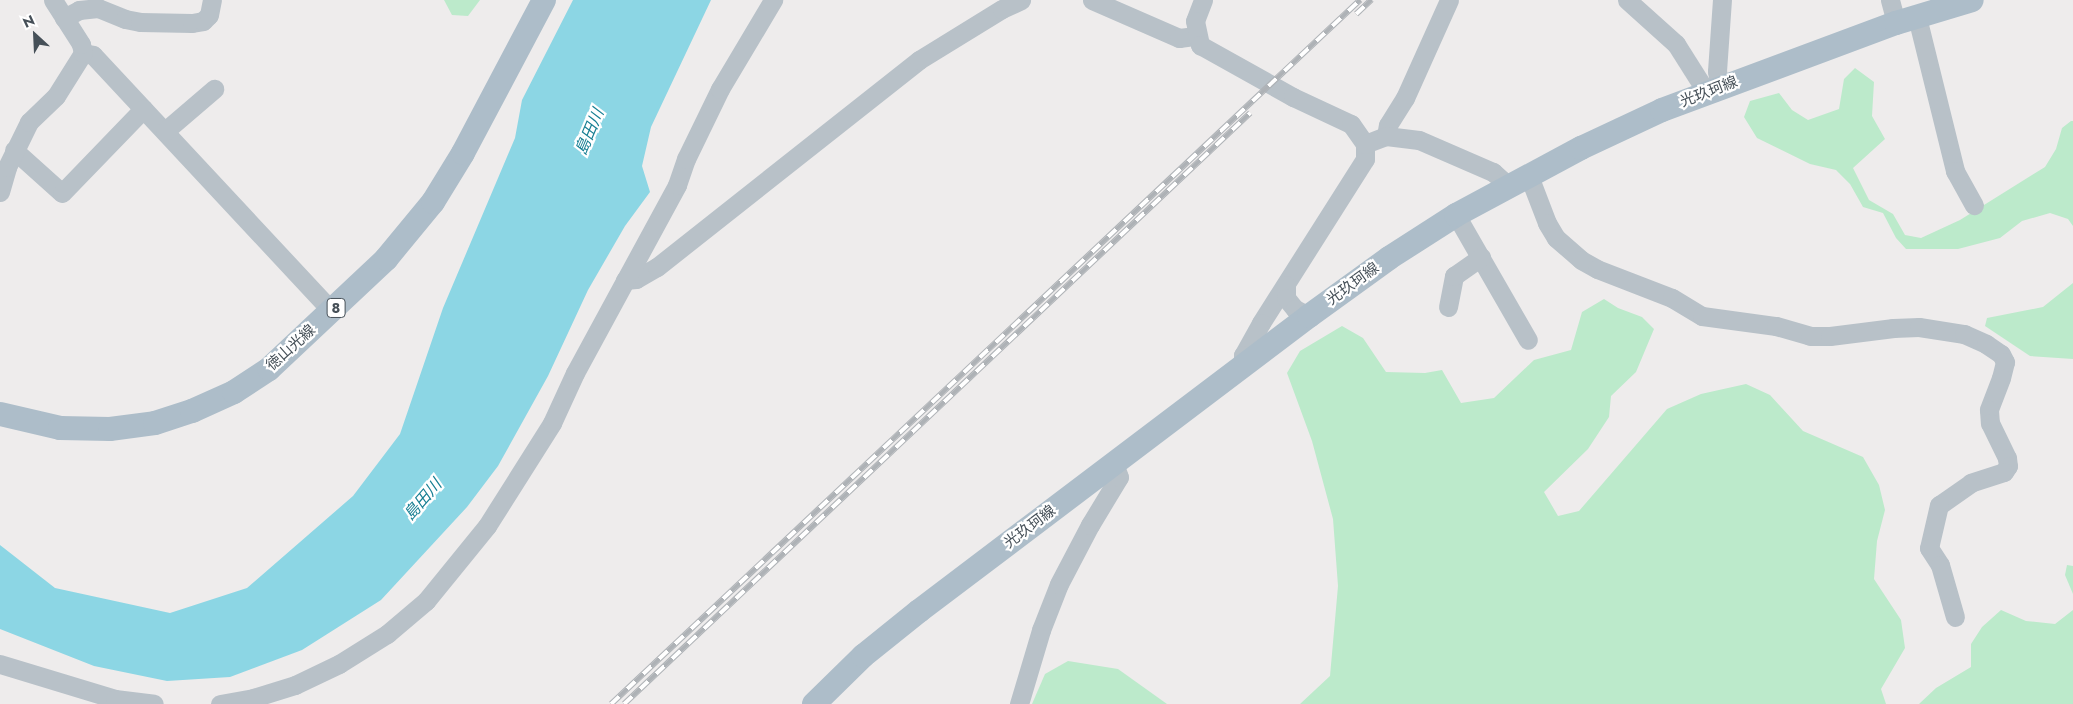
<!DOCTYPE html>
<meta charset="utf-8">
<style>
body{margin:0}
#map{position:relative;width:2073px;height:704px;overflow:hidden;background:#eeecec;font-family:Jost,"Noto Sans JP",sans-serif}
div>[style]{position:absolute}
.green>*{inset:0;background:#bceacb}
.water>*{inset:0;background:#8cd6e4}
.minor>*{height:19px;margin:-9.5px;padding:0 9.5px;transform-origin:9.5px;border-radius:9.5px;background:#b8c1c8}
.major>*{height:24px;margin:-12px;padding:0 12px;transform-origin:12px;border-radius:12px;background:#adbdc9}
.rail>*{height:5.5px;margin-top:-2.75px;transform-origin:0;background:repeating-linear-gradient(90deg,#fff 0 11px,#aeb2b6 0 22px);box-sizing:border-box;border-block:1px solid #aeb2b6}
span{translate:-50% -50%;white-space:nowrap;text-align:center;line-height:1.15;-webkit-text-stroke:4.5px #fff;paint-order:stroke}
.shield-label span{padding:1px 4px;background:#fff;border:1px solid;border-radius:4px;-webkit-text-stroke-width:0}
.shield-label{font-size:14px;color:#465058;font-weight:700}
.street-label{font-size:15px;color:#465058}
.water-label{font-size:16px;color:#177f93;font-style:italic}
.north{position:absolute;left:10px;top:10px;width:50px;height:50px;-webkit-text-stroke:4px #fff;paint-order:stroke;rotate:335deg;font-size:14px;font-weight:700;line-height:20px;text-align:center;color:#465058}
.north::after{content:'';display:block;margin:auto;width:18px;height:22px;background:#465058;clip-path:polygon(50% 0,100% 100%,50% 72%,0 100%)}
</style>
<div id="map">
<div class="green">
<div style="clip-path:polygon(444px 0,480px 0,468px 16px,452px 15px)"></div>
<div style="clip-path:polygon(1855px 68px,1874px 82px,1872px 116px,1885px 139px,1853px 168px,1869px 200px,1893px 214px,1905px 235px,1921px 238px,1960px 220px,2045px 167px,2056px 149px,2062px 128px,2071px 121px,2073px 121px,2073px 226px,2068px 219px,2050px 213px,2022px 221px,2000px 238px,1958px 249px,1906px 249px,1896px 238px,1883px 213px,1863px 207px,1850px 184px,1836px 170px,1810px 164px,1757px 138px,1744px 117px,1750px 101px,1779px 93px,1792px 110px,1808px 120px,1839px 109px,1844px 79px)"></div>
<div style="clip-path:polygon(2073px 283px,2073px 359px,2030px 356px,1985px 326px,1987px 318px,2043px 307px)"></div>
<div style="clip-path:polygon(1604px 299px,1618px 308px,1642px 317px,1654px 329px,1636px 372px,1611px 396px,1609px 417px,1588px 449px,1544px 492px,1558px 516px,1579px 511px,1667px 409px,1701px 394px,1746px 384px,1770px 395px,1803px 431px,1863px 457px,1879px 485px,1885px 510px,1877px 541px,1874px 579px,1901px 620px,1905px 648px,1881px 689px,1886px 704px,1300px 704px,1330px 676px,1338px 586px,1333px 519px,1312px 441px,1287px 373px,1300px 351px,1342px 326px,1363px 338px,1386px 372px,1425px 373px,1442px 370px,1461px 403px,1494px 398px,1534px 360px,1571px 350px,1582px 312px)"></div>
<div style="clip-path:polygon(2067px 565px,2073px 566px,2073px 594px,2065px 575px)"></div>
<div style="clip-path:polygon(2001px 610px,2026px 621px,2055px 624px,2073px 610px,2073px 704px,1919px 704px,1936px 688px,1971px 667px,1971px 644px,1982px 627px)"></div>
<div style="clip-path:polygon(1068px 661px,1118px 669px,1167px 704px,1032px 704px,1045px 674px)"></div>
</div>
<div class="water">
<div style="clip-path:polygon(573px 0,711px 0,651px 127px,642px 166px,650px 192px,625px 226px,588px 290px,548px 376px,498px 466px,467px 507px,381px 600px,302px 650px,230px 677px,167px 681px,94px 666px,0 629px,0 545px,55px 588px,170px 613px,247px 588px,353px 496px,400px 434px,443px 308px,515px 138px,522px 100px)"></div>
</div>
<div class="minor">
<div style="left:1092px;top:0;width:95px;rotate:23.6deg"></div>
<div style="left:1179px;top:38px;width:17px;rotate:-7deg"></div>
<div style="left:1203px;top:0;width:22px;rotate:111deg"></div>
<div style="left:1195px;top:21px;width:25px;rotate:78deg"></div>
<div style="left:1200px;top:45px;width:107px;rotate:29.2deg"></div>
<div style="left:1293px;top:97px;width:64px;rotate:25deg"></div>
<div style="left:1351px;top:124px;width:24px;rotate:55deg"></div>
<div style="left:1365px;top:144px;width:15px;rotate:90deg"></div>
<div style="left:1365px;top:159px;width:194px;rotate:122.4deg"></div>
<div style="left:1261px;top:323px;width:37px;rotate:119deg"></div>
<div style="left:1243px;top:355px;width:9px;rotate:84deg"></div>
<div style="left:1627px;top:0;width:66px;rotate:41.9deg"></div>
<div style="left:1676px;top:44px;width:58px;rotate:57.7deg"></div>
<div style="left:1890px;top:0;width:24px;rotate:75deg"></div>
<div style="left:1917px;top:17px;width:159px;rotate:76.1deg"></div>
<div style="left:1955px;top:171px;width:39px;rotate:61deg"></div>
<div style="left:64px;top:18px;width:17px;rotate:-28deg"></div>
<div style="left:79px;top:10px;width:19px;rotate:-6deg"></div>
<div style="left:98px;top:8px;width:29px;rotate:22deg"></div>
<div style="left:125px;top:19px;width:15px;rotate:11deg"></div>
<div style="left:140px;top:22px;width:52px;rotate:1.1deg"></div>
<div style="left:192px;top:23px;width:11px;rotate:-10deg"></div>
<div style="left:203px;top:21px;width:8px;rotate:-45deg"></div>
<div style="left:209px;top:15px;width:15px;rotate:-79deg"></div>
<div style="left:83px;top:53px;width:10px;rotate:11deg"></div>
<div style="left:93px;top:55px;width:350px;rotate:47deg"></div>
<div style="left:1720px;top:88px;width:17px;rotate:-100deg"></div>
<div style="left:1717px;top:71px;width:71px;rotate:-86deg"></div>
<div style="left:165px;top:131px;width:65px;rotate:-40.6deg"></div>
<div style="left:1386px;top:136px;width:11px;rotate:-80deg"></div>
<div style="left:1388px;top:125px;width:32px;rotate:-58deg"></div>
<div style="left:1405px;top:98px;width:107px;rotate:-65.8deg"></div>
<div style="left:1365px;top:144px;width:22px;rotate:-21deg"></div>
<div style="left:1386px;top:136px;width:33px;rotate:7deg"></div>
<div style="left:1419px;top:140px;width:81px;rotate:23.4deg"></div>
<div style="left:1493px;top:172px;width:15px;rotate:42deg"></div>
<div style="left:1504px;top:182px;width:7px;rotate:63deg"></div>
<div style="left:14px;top:150px;width:64px;rotate:41.9deg"></div>
<div style="left:62px;top:193px;width:117px;rotate:-46deg"></div>
<div style="left:1529px;top:176px;width:50px;rotate:69deg"></div>
<div style="left:1547px;top:223px;width:17px;rotate:59deg"></div>
<div style="left:1556px;top:238px;width:33px;rotate:41deg"></div>
<div style="left:1581px;top:260px;width:18px;rotate:29deg"></div>
<div style="left:1597px;top:269px;width:80px;rotate:21.1deg"></div>
<div style="left:1672px;top:298px;width:35px;rotate:31deg"></div>
<div style="left:1702px;top:316px;width:75px;rotate:7.7deg"></div>
<div style="left:1776px;top:326px;width:35px;rotate:16deg"></div>
<div style="left:1810px;top:336px;width:20px"></div>
<div style="left:1830px;top:336px;width:64px;rotate:-7.2deg"></div>
<div style="left:1893px;top:328px;width:26px;rotate:-2deg"></div>
<div style="left:1919px;top:327px;width:46px;rotate:8.8deg"></div>
<div style="left:1964px;top:334px;width:24px;rotate:24deg"></div>
<div style="left:1986px;top:344px;width:18px;rotate:34deg"></div>
<div style="left:2001px;top:354px;width:9px;rotate:63deg"></div>
<div style="left:2005px;top:362px;width:16px;rotate:104deg"></div>
<div style="left:2001px;top:378px;width:34px;rotate:111deg"></div>
<div style="left:1989px;top:410px;width:13px;rotate:86deg"></div>
<div style="left:1990px;top:423px;width:39px;rotate:64deg"></div>
<div style="left:2007px;top:458px;width:8px;rotate:83deg"></div>
<div style="left:2008px;top:466px;width:7px;rotate:124deg"></div>
<div style="left:2004px;top:472px;width:35px;rotate:162deg"></div>
<div style="left:1971px;top:483px;width:39px;rotate:145deg"></div>
<div style="left:1939px;top:505px;width:44px;rotate:103.1deg"></div>
<div style="left:1929px;top:548px;width:20px;rotate:57deg"></div>
<div style="left:1940px;top:565px;width:54px;rotate:73.9deg"></div>
<div style="left:0;top:192px;width:26px;rotate:-74deg"></div>
<div style="left:7px;top:167px;width:50px;rotate:-63.9deg"></div>
<div style="left:29px;top:122px;width:37px;rotate:-44deg"></div>
<div style="left:56px;top:96px;width:51px;rotate:-57.9deg"></div>
<div style="left:83px;top:53px;width:9px;rotate:-103deg"></div>
<div style="left:81px;top:44px;width:52px;rotate:-122.5deg"></div>
<div style="left:1456px;top:215px;width:144px;rotate:60.1deg"></div>
<div style="left:625px;top:280px;width:11px;rotate:-5deg"></div>
<div style="left:636px;top:279px;width:24px;rotate:-30deg"></div>
<div style="left:657px;top:267px;width:334px;rotate:-38.3deg"></div>
<div style="left:919px;top:60px;width:97px;rotate:-31.6deg"></div>
<div style="left:1002px;top:9px;width:21px;rotate:-25deg"></div>
<div style="left:1286px;top:285px;width:13px;rotate:90deg"></div>
<div style="left:1286px;top:298px;width:14px;rotate:51deg"></div>
<div style="left:1295px;top:309px;width:16px;rotate:27deg"></div>
<div style="left:1448px;top:307px;width:32px;rotate:-79deg"></div>
<div style="left:1454px;top:276px;width:33px;rotate:-35deg"></div>
<div style="left:0;top:664px;width:120px;rotate:16.9deg"></div>
<div style="left:115px;top:699px;width:39px;rotate:7deg"></div>
<div style="left:220px;top:704px;width:34px;rotate:-10deg"></div>
<div style="left:253px;top:698px;width:44px;rotate:-17.2deg"></div>
<div style="left:295px;top:685px;width:49px;rotate:-25.5deg"></div>
<div style="left:339px;top:664px;width:57px;rotate:-32deg"></div>
<div style="left:387px;top:634px;width:51px;rotate:-40.2deg"></div>
<div style="left:426px;top:601px;width:97px;rotate:-50.9deg"></div>
<div style="left:487px;top:526px;width:122px;rotate:-57.7deg"></div>
<div style="left:552px;top:423px;width:55px;rotate:-65.3deg"></div>
<div style="left:575px;top:373px;width:214px;rotate:-61.5deg"></div>
<div style="left:677px;top:185px;width:28px;rotate:-71deg"></div>
<div style="left:686px;top:159px;width:78px;rotate:-64.1deg"></div>
<div style="left:720px;top:89px;width:104px;rotate:-59.2deg"></div>
<div style="left:1019px;top:704px;width:77px;rotate:-73.4deg"></div>
<div style="left:1041px;top:630px;width:49px;rotate:-68.6deg"></div>
<div style="left:1059px;top:584px;width:67px;rotate:-62.3deg"></div>
<div style="left:1090px;top:525px;width:56px;rotate:-58.9deg"></div>
<div style="left:1119px;top:477px;width:15px;rotate:-110deg"></div>
</div>
<div class="major">
<div style="left:0;top:414px;width:62px;rotate:13.1deg"></div>
<div style="left:60px;top:428px;width:50px;rotate:1.1deg"></div>
<div style="left:110px;top:429px;width:45px;rotate:-7.6deg"></div>
<div style="left:155px;top:423px;width:39px;rotate:-18deg"></div>
<div style="left:192px;top:411px;width:46px;rotate:-24.3deg"></div>
<div style="left:234px;top:392px;width:42px;rotate:-33.3deg"></div>
<div style="left:269px;top:369px;width:161px;rotate:-43.2deg"></div>
<div style="left:386px;top:259px;width:74px;rotate:-50.5deg"></div>
<div style="left:433px;top:202px;width:57px;rotate:-58.5deg"></div>
<div style="left:463px;top:153px;width:173px;rotate:-62.1deg"></div>
<div style="left:814px;top:704px;width:69px;rotate:-44.4deg"></div>
<div style="left:863px;top:656px;width:72px;rotate:-38.8deg"></div>
<div style="left:919px;top:611px;width:489px;rotate:-37.1deg"></div>
<div style="left:1309px;top:316px;width:99px;rotate:-35.9deg"></div>
<div style="left:1389px;top:258px;width:80px;rotate:-32.7deg"></div>
<div style="left:1456px;top:215px;width:142px;rotate:-28.2deg"></div>
<div style="left:1581px;top:148px;width:89px;rotate:-25.1deg"></div>
<div style="left:1662px;top:110px;width:250px;rotate:-20.4deg"></div>
<div style="left:1896px;top:23px;width:79px;rotate:-16.8deg"></div>
</div>
<div class="rail">
<div style="left:1356px;top:14px;width:21px;rotate:-43deg"></div>
<div style="left:611px;top:704px;width:1028px;rotate:-43.23deg"></div>
<div style="left:624px;top:704px;width:861px;rotate:-43.35deg"></div>
</div>
<div class="shield-label">
<span style="left:336px;top:308px">8</span>
</div>
<div class="street-label">
<span style="left:1709px;top:92px;rotate:-21deg">光玖珂線</span>
<span style="left:1353px;top:284px;rotate:-36deg">光玖珂線</span>
<span style="left:291px;top:348px;rotate:-42deg">徳山光線</span>
<span style="left:1030px;top:527px;rotate:-37deg">光玖珂線</span>
</div>
<div class="water-label">
<span style="left:590px;top:132px;rotate:-67deg">島田川</span>
<span style="left:423px;top:500px;rotate:-49deg">島田川</span>
</div>
<div class="north">N</div>
</div>
